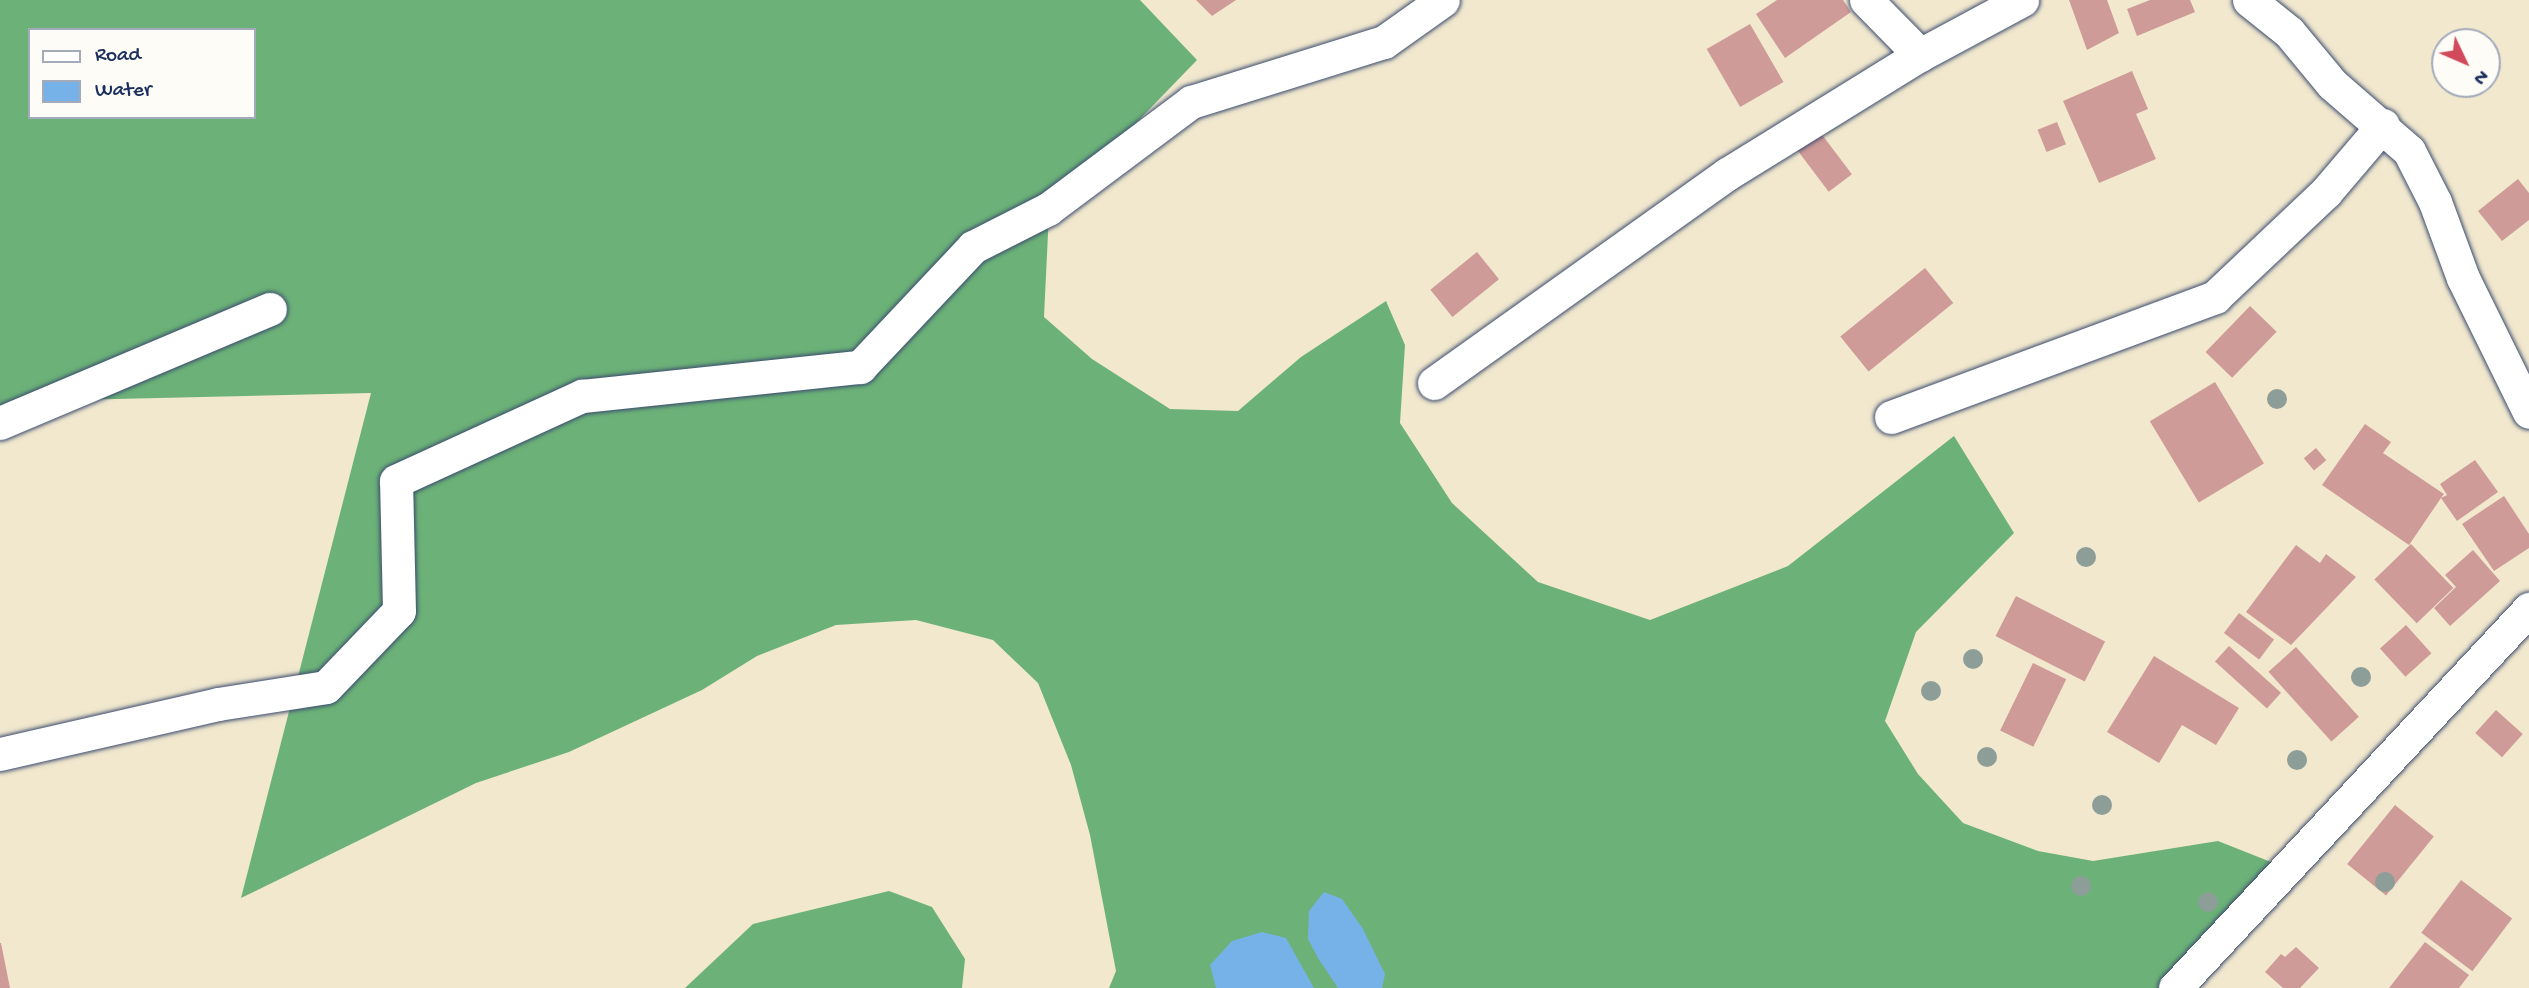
<!DOCTYPE html>
<style>
body{margin:0}
#map{position:relative;width:2529px;height:988px;overflow:hidden;background:#f1e8ce;font-family:"Gochi Hand",sans-serif}
div>[style]{position:absolute}
.forest>*{inset:0;background:#6cb278}
.water>*{inset:0;background:#76b2e8}
.building>*{inset:0;background:#cf9b98;transform-origin:0 0}
.roads{filter:drop-shadow(0 0 2px #3b4b6f) drop-shadow(0 0 2px #3b4b6f)}
.street>*{height:33px;margin:-16.5px;padding:0 16.5px;transform-origin:16.5px;border-radius:16.5px;background:#fff}
.trees>*{width:20px;height:20px;margin:-10px;border-radius:50%;background:#8d9d98}
span{translate:-50% -50%;white-space:nowrap;text-align:center;line-height:1.15;-webkit-text-stroke:6px #fdfcf7;paint-order:stroke}
.legend{position:absolute;left:28px;top:28px;width:228px;height:91px;box-sizing:border-box;background:#fdfcf7;border:2px solid #a3aaba;margin:0;padding:9px 12px;list-style:none;font-size:21px;color:#1b2f5e}
.legend li{display:flex;align-items:center;gap:14px;height:35px}
.legend b{width:35px;border:2px solid #a3aaba}
.north{position:absolute;left:2431px;top:28px;width:70px;height:70px;box-sizing:border-box;background:#fdfcf7;border:2px solid #a3aaba;border-radius:50%;rotate:134deg;font-size:19px;font-weight:700;line-height:28px;text-align:center;color:#1b2f5e}
.north::after{content:'';display:block;margin:auto;width:24px;height:32px;background:#d1495b;clip-path:polygon(50% 0,100% 100%,50% 72%,0 100%)}
</style>
<div id="map">
<div class="forest">
<div style="clip-path:polygon(evenodd,0 0,1140px 0,1197px 60px,1049px 213px,1044px 317px,1092px 359px,1170px 409px,1238px 411px,1301px 357px,1386px 301px,1405px 345px,1400px 423px,1452px 503px,1538px 582px,1650px 620px,1788px 566px,1954px 436px,2014px 533px,1916px 632px,1885px 721px,1918px 774px,1963px 823px,2038px 851px,2093px 861px,2218px 841px,2291px 870px,2177px 988px,1109px 988px,1116px 971px,1090px 835px,1071px 765px,1038px 683px,993px 640px,916px 620px,836px 625px,757px 656px,702px 690px,569px 752px,476px 783px,241px 898px,371px 393px,72px 400px,0 427px,0 0,30px 30px,254px 30px,254px 117px,30px 117px,30px 30px)"></div>
<div style="clip-path:polygon(889px 891px,932px 907px,965px 959px,962px 988px,685px 988px,753px 924px)"></div>
</div>
<div class="water">
<div style="clip-path:polygon(1324px 892px,1342px 899px,1363px 929px,1385px 974px,1382px 988px,1338px 988px,1318px 958px,1308px 939px,1309px 911px)"></div>
<div style="clip-path:polygon(1262px 932px,1286px 938px,1314px 988px,1216px 988px,1210px 965px,1232px 941px)"></div>
</div>
<div class="building">
<div style="clip-path:polygon(1196px 0,1236px 0,1212px 16px)"></div>
<div style="clip-path:polygon(1777px 0,1843px 0,1851px 12px,1785px 58px,1756px 14px)"></div>
<div style="clip-path:polygon(2069px 0,2107px 0,2119px 33px,2087px 50px)"></div>
<div style="clip-path:polygon(2150px 0,2190px 0,2195px 12px,2137px 36px,2127px 9px)"></div>
<div style="left:1750px;top:24px;width:67px;height:50px;rotate:60deg"></div>
<div style="clip-path:polygon(2132px 71px,2148px 109px,2136px 114px,2156px 159px,2099px 183px,2063px 101px)"></div>
<div style="left:2057px;top:122px;width:24px;height:21px;rotate:68deg"></div>
<div style="left:1820px;top:132px;width:53px;height:29px;rotate:53deg"></div>
<div style="clip-path:polygon(2518px 179px,2529px 193px,2529px 220px,2502px 241px,2478px 211px)"></div>
<div style="left:1477px;top:252px;width:35px;height:60px;rotate:51deg"></div>
<div style="left:1925px;top:268px;width:45px;height:109px;rotate:51deg"></div>
<div style="left:2250px;top:306px;width:37px;height:64px;rotate:44deg"></div>
<div style="left:2215px;top:382px;width:95px;height:76px;rotate:59deg"></div>
<div style="clip-path:polygon(2365px 424px,2391px 442px,2383px 453px,2444px 494px,2441px 498px,2447px 495px,2440px 484px,2475px 460px,2498px 492px,2457px 521px,2441px 498px,2409px 545px,2322px 485px)"></div>
<div style="left:2316px;top:448px;width:16px;height:16px;rotate:50deg"></div>
<div style="clip-path:polygon(2504px 496px,2529px 534px,2529px 548px,2494px 571px,2462px 524px)"></div>
<div style="left:2411px;top:544px;width:61px;height:51px;rotate:46deg"></div>
<div style="clip-path:polygon(2296px 545px,2320px 563px,2326px 554px,2356px 577px,2291px 645px,2246px 612px)"></div>
<div style="clip-path:polygon(2473px 550px,2500px 581px,2450px 626px,2434px 608px,2456px 587px,2445px 575px)"></div>
<div style="left:2016px;top:596px;width:100px;height:45px;rotate:27deg"></div>
<div style="left:2239px;top:613px;width:44px;height:25px;rotate:37deg"></div>
<div style="left:2406px;top:625px;width:38px;height:35px;rotate:48deg"></div>
<div style="left:2229px;top:646px;width:70px;height:21px;rotate:42deg"></div>
<div style="left:2296px;top:647px;width:94px;height:37px;rotate:48deg"></div>
<div style="clip-path:polygon(2154px 656px,2239px 708px,2216px 745px,2182px 725px,2159px 763px,2107px 732px)"></div>
<div style="left:2033px;top:663px;width:37px;height:75px;rotate:26deg"></div>
<div style="left:2496px;top:710px;width:36px;height:31px;rotate:42deg"></div>
<div style="left:2395px;top:805px;width:50px;height:76px;rotate:39deg"></div>
<div style="left:2461px;top:880px;width:64px;height:66px;rotate:37deg"></div>
<div style="clip-path:polygon(2425px 942px,2469px 975px,2459px 988px,2389px 988px)"></div>
<div style="clip-path:polygon(0 943px,1px 943px,10px 988px,0 988px)"></div>
<div style="clip-path:polygon(2296px 947px,2319px 968px,2300px 988px,2283px 988px,2265px 972px,2281px 954px,2285px 957px)"></div>
</div>
<div class="roads">
<div class="street">
<div style="left:1866px;top:0;width:77px;rotate:45.5deg"></div>
<div style="left:2249px;top:0;width:51px;rotate:38.7deg"></div>
<div style="left:2289px;top:32px;width:67px;rotate:50.4deg"></div>
<div style="left:2332px;top:84px;width:102px;rotate:41deg"></div>
<div style="left:2409px;top:151px;width:57px;rotate:63deg"></div>
<div style="left:2435px;top:202px;width:81px;rotate:69.8deg"></div>
<div style="left:2463px;top:278px;width:149px;rotate:63.8deg"></div>
<div style="left:1434px;top:383px;width:360px;rotate:-35.5deg"></div>
<div style="left:1727px;top:174px;width:227px;rotate:-31.7deg"></div>
<div style="left:1920px;top:55px;width:116px;rotate:-28.3deg"></div>
<div style="left:1891px;top:417px;width:346px;rotate:-20.3deg"></div>
<div style="left:2215px;top:297px;width:153px;rotate:-43.4deg"></div>
<div style="left:2326px;top:192px;width:88px;rotate:-49.6deg"></div>
<div style="left:0;top:423px;width:293px;rotate:-22.9deg"></div>
<div style="left:0;top:754px;width:224px;rotate:-12.9deg"></div>
<div style="left:218px;top:704px;width:109px;rotate:-8.9deg"></div>
<div style="left:326px;top:687px;width:105px;rotate:-46.2deg"></div>
<div style="left:399px;top:611px;width:130px;rotate:-91.3deg"></div>
<div style="left:396px;top:481px;width:205px;rotate:-24.6deg"></div>
<div style="left:582px;top:396px;width:280px;rotate:-6deg"></div>
<div style="left:860px;top:367px;width:165px;rotate:-46.7deg"></div>
<div style="left:973px;top:247px;width:84px;rotate:-26.9deg"></div>
<div style="left:1048px;top:209px;width:179px;rotate:-36.8deg"></div>
<div style="left:1191px;top:102px;width:202px;rotate:-17.3deg"></div>
<div style="left:1384px;top:42px;width:72px;rotate:-35.4deg"></div>
<div style="left:2175px;top:988px;width:519px;rotate:-46.95deg"></div>
</div>
</div>
<div class="trees">
<div style="left:2277px;top:399px"></div>
<div style="left:2086px;top:557px"></div>
<div style="left:1973px;top:659px"></div>
<div style="left:2361px;top:677px"></div>
<div style="left:1931px;top:691px"></div>
<div style="left:1987px;top:757px"></div>
<div style="left:2297px;top:760px"></div>
<div style="left:2102px;top:805px"></div>
<div style="left:2385px;top:882px"></div>
<div style="left:2081px;top:886px"></div>
<div style="left:2208px;top:902px"></div>
</div>
<ul class="legend">
<li><b style="height:9px;background:#fff"></b>Road</li>
<li><b style="height:19px;background:#76b2e8"></b>Water</li>
</ul>
<div class="north">N</div>
</div>
